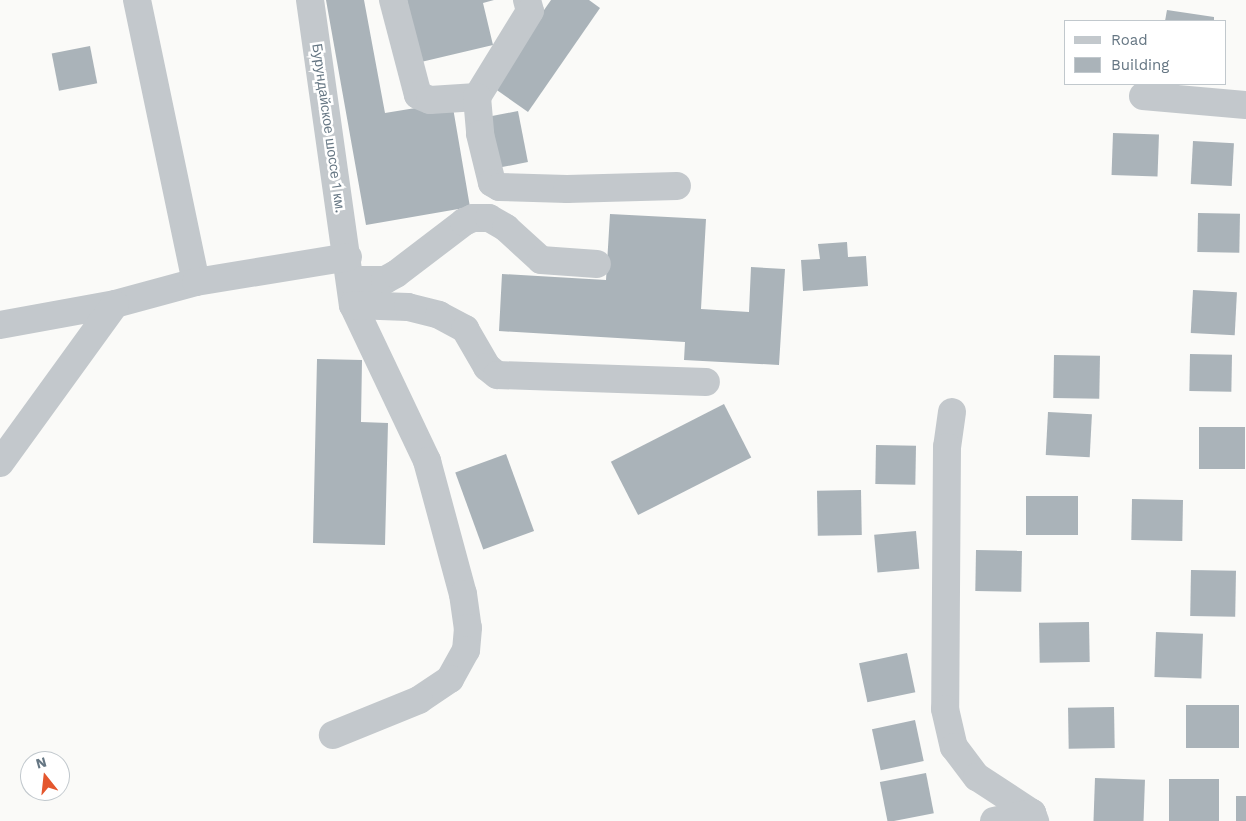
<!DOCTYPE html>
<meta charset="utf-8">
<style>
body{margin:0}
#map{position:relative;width:1246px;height:821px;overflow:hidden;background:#fafaf8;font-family:"Work Sans",sans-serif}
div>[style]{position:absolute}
.building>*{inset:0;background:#aab3b9;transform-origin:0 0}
.minor>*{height:28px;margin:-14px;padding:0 14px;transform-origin:14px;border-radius:14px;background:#c3c8cc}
span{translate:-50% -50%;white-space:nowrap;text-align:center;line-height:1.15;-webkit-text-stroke:5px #fff;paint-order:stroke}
.street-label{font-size:14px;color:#657683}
.legend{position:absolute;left:1064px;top:20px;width:162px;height:65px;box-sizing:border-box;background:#fff;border:1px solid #c1c8cd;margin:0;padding:6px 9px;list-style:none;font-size:15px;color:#657683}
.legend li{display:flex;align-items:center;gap:10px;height:25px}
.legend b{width:25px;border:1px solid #c1c8cd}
.north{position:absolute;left:20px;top:751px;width:50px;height:50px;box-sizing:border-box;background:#fff;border:1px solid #c1c8cd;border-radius:50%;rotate:344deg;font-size:14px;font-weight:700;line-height:20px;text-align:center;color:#657683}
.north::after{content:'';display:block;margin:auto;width:18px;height:22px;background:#e4572e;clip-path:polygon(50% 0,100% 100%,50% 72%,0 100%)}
</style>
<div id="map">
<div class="building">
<div style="clip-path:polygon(326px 0,364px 0,385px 113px,452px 102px,470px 207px,366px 225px)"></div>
<div style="clip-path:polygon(407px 0,494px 0,483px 3px,493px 45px,421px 62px)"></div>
<div style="clip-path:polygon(551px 0,589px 0,600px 8px,528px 112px,491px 86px)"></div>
<div style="clip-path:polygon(1167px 10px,1214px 17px,1214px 21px,1165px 21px)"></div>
<div style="left:90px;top:46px;width:38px;height:39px;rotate:79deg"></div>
<div style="left:518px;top:111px;width:52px;height:37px;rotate:79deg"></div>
<div style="left:1113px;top:133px;width:46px;height:42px;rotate:2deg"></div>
<div style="left:1193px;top:141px;width:41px;height:43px;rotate:3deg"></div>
<div style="left:1198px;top:213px;width:42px;height:39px;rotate:1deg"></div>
<div style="clip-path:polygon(610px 214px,706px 219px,701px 309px,749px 312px,751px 267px,785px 269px,779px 365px,684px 360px,685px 342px,499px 331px,502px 274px,606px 280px)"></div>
<div style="clip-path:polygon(847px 242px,848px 257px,866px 256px,868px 286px,803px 291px,801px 260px,820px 259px,818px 244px)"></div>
<div style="left:1193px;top:290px;width:44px;height:43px;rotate:3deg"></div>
<div style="left:1190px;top:354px;width:42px;height:37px;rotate:1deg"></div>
<div style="left:1054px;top:355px;width:46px;height:43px;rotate:1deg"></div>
<div style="clip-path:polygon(317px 359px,362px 360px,361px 422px,388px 423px,385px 545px,313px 543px)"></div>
<div style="left:724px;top:404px;width:60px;height:127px;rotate:63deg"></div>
<div style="left:1048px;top:412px;width:44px;height:43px;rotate:3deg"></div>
<div style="left:1199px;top:427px;width:46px;height:42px"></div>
<div style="left:876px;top:445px;width:40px;height:39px;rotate:1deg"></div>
<div style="left:506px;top:454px;width:82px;height:54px;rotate:70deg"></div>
<div style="left:861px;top:490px;width:45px;height:44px;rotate:89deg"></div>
<div style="left:1026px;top:496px;width:52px;height:39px"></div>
<div style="left:1132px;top:499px;width:51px;height:41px;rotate:1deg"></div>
<div style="left:916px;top:531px;width:38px;height:42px;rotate:85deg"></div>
<div style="left:976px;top:550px;width:46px;height:41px;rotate:1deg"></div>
<div style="left:1191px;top:570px;width:45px;height:46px;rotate:1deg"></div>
<div style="left:1089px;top:622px;width:40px;height:50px;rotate:89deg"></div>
<div style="left:1156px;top:632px;width:47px;height:45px;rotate:2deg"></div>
<div style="left:907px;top:653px;width:40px;height:49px;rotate:78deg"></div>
<div style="left:1186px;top:705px;width:53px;height:43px"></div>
<div style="left:1114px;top:707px;width:41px;height:46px;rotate:89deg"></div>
<div style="left:915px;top:720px;width:42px;height:44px;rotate:78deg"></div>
<div style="left:926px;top:773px;width:41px;height:47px;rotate:79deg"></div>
<div style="left:1095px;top:778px;width:50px;height:43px;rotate:2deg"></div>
<div style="left:1169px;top:779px;width:50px;height:42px"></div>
<div style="left:1236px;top:796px;width:10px;height:25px"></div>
</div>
<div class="minor">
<div style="left:137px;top:0;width:288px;rotate:78.2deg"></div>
<div style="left:310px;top:0;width:308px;rotate:82deg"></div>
<div style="left:353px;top:305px;width:173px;rotate:64.6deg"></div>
<div style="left:427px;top:461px;width:138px;rotate:74.9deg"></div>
<div style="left:463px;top:594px;width:34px;rotate:82deg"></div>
<div style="left:468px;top:628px;width:22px;rotate:95deg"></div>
<div style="left:466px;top:650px;width:33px;rotate:119deg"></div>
<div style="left:450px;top:679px;width:37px;rotate:146deg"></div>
<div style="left:419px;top:700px;width:93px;rotate:157.9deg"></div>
<div style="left:393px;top:0;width:98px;rotate:75.3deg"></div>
<div style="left:418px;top:95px;width:13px;rotate:23deg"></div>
<div style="left:430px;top:100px;width:47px;rotate:-3.7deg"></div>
<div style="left:527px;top:0;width:11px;rotate:75deg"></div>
<div style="left:530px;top:11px;width:101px;rotate:121.6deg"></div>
<div style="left:477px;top:97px;width:37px;rotate:85deg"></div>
<div style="left:480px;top:134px;width:50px;rotate:76.2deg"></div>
<div style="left:492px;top:183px;width:8px;rotate:30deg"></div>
<div style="left:499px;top:187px;width:68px;rotate:1.7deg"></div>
<div style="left:567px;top:189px;width:110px;rotate:-1.6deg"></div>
<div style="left:1143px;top:96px;width:103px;rotate:5deg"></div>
<div style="left:351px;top:280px;width:34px"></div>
<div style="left:385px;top:280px;width:13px;rotate:-29deg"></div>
<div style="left:396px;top:274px;width:86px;rotate:-37.4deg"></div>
<div style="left:464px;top:222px;width:10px;rotate:-24deg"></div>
<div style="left:473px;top:218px;width:16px"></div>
<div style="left:489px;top:218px;width:20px;rotate:30deg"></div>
<div style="left:506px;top:228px;width:47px;rotate:42.4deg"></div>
<div style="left:541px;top:260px;width:56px;rotate:4.1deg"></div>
<div style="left:353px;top:305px;width:55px;rotate:2.1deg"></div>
<div style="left:408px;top:307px;width:32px;rotate:14deg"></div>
<div style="left:439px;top:315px;width:30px;rotate:28deg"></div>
<div style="left:465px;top:329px;width:44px;rotate:59.9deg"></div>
<div style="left:487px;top:367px;width:13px;rotate:39deg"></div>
<div style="left:497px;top:375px;width:209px;rotate:1.9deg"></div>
<div style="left:0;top:325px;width:117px;rotate:-10.3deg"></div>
<div style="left:115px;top:304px;width:84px;rotate:-15.2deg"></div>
<div style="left:196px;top:282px;width:154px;rotate:-9.3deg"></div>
<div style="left:952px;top:412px;width:35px;rotate:98deg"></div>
<div style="left:947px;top:447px;width:262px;rotate:90.4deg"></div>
<div style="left:945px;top:709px;width:39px;rotate:77deg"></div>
<div style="left:954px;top:747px;width:38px;rotate:53deg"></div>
<div style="left:977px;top:777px;width:66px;rotate:33.2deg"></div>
<div style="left:1032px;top:813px;width:9px;rotate:69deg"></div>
<div style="left:0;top:463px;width:196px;rotate:-54.1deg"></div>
<div style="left:994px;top:821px;width:39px;rotate:-12deg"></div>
</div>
<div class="street-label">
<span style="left:329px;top:128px;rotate:82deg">Бурундайское шоссе 1 км.</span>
</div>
<ul class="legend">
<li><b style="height:6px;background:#c3c8cc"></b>Road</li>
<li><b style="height:14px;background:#aab3b9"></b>Building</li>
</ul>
<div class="north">N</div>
</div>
